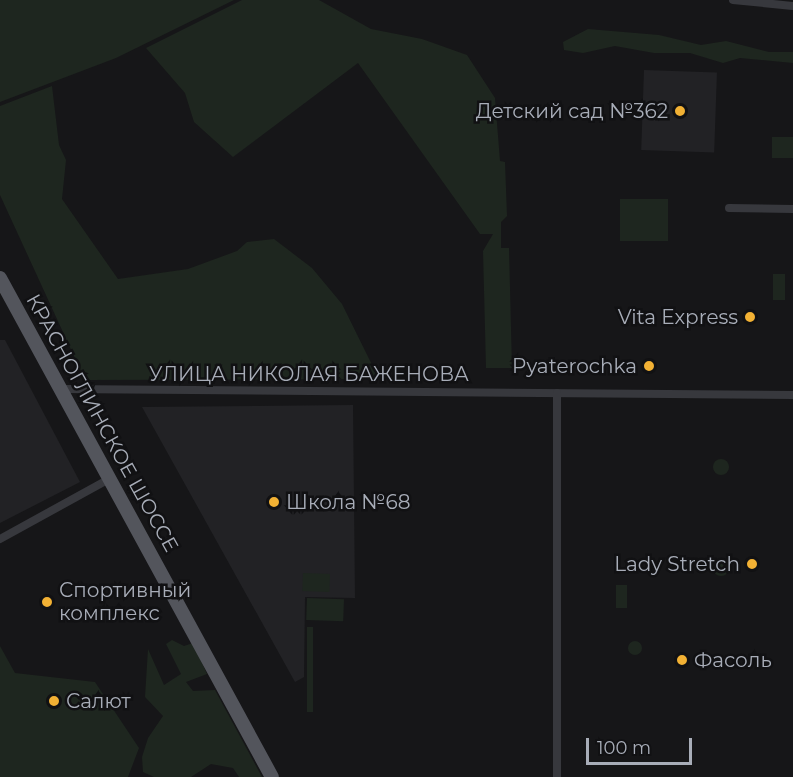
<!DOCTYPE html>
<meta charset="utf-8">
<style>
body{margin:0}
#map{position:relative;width:793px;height:777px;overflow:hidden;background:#161618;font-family:Montserrat,sans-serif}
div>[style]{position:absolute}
.built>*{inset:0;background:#222225;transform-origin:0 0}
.green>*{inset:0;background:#1e261f;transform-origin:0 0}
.round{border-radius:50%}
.street>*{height:8px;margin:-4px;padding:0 4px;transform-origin:4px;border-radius:4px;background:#37383d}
.primary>*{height:14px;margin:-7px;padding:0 7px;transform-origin:7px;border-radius:7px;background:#53555c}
.dots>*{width:16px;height:16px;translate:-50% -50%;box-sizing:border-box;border:3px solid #111113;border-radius:50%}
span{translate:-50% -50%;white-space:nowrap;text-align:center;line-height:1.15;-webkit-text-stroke:5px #111113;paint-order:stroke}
.poi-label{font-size:20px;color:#a8adb8}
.right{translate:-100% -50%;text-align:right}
.left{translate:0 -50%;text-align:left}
.street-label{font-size:20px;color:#a8adb8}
.scale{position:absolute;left:586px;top:738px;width:106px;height:27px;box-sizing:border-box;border:3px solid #a8adb8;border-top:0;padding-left:8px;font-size:18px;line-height:21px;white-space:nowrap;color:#a8adb8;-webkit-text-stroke:4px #111113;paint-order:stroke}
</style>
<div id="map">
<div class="built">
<div style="left:644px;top:70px;width:73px;height:80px;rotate:2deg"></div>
<div style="clip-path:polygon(0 340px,5px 340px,80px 482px,0 523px)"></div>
<div style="clip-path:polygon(353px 405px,355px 598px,305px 597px,304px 677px,295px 682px,142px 407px)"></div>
</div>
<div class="green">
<div style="clip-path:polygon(0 0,234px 0,116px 58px,0 102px)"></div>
<div style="clip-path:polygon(242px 0,319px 0,371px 29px,422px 39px,467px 55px,495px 98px,500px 161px,505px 162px,507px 216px,501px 222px,501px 248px,509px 248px,512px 368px,486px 368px,483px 251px,493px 234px,480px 234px,358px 63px,233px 157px,194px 122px,185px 93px,146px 48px)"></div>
<div style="clip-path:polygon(588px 29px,659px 35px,701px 45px,726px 41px,769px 52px,793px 52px,793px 63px,740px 58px,723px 63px,690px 53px,654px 53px,615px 46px,583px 53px,564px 50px,563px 42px)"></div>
<div style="clip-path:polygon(52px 86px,59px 145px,66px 160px,62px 199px,118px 279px,188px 269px,237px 251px,247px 242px,274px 239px,312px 268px,342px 304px,379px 379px,85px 380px,0 195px,0 106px)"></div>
<div style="left:772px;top:137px;width:21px;height:21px"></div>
<div style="left:620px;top:199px;width:48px;height:42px"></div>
<div style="left:773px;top:274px;width:12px;height:26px"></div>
<div class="round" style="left:713px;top:459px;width:16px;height:16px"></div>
<div class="round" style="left:713px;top:560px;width:16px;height:16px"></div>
<div style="left:303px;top:573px;width:27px;height:18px;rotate:2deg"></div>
<div style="left:616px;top:585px;width:11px;height:23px"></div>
<div style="left:307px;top:598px;width:37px;height:22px;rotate:2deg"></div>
<div style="left:307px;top:627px;width:6px;height:85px"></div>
<div style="clip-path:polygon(172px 640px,184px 646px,193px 643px,207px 674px,186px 682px,193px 691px,215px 690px,262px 777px,239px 777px,233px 768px,211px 764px,191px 777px,154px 777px,143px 772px,142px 757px,148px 738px,163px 716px,145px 697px,148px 649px,164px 685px,181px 674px,166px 644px)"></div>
<div class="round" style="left:628px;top:641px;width:14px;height:14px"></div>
<div style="clip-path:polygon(0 646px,15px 673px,95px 682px,139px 748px,128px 777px,0 777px)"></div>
</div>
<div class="street">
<div style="left:733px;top:0;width:60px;rotate:5.7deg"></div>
<div style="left:729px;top:208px;width:64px;rotate:0.9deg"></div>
<div style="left:61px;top:389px;width:732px;rotate:0.47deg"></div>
<div style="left:557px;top:393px;width:384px;rotate:90deg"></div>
<div style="left:0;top:539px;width:124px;rotate:-28.8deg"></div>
</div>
<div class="primary">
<div style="left:0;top:278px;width:568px;rotate:61.41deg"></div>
</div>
<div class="dots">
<div style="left:680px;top:111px;background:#f2b134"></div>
<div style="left:750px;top:317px;background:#f2b134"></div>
<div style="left:649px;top:366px;background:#f2b134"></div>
<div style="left:274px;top:502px;background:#f2b134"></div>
<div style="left:752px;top:564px;background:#f2b134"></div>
<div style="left:47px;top:602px;background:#f2b134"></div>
<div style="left:682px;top:660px;background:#f2b134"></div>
<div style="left:54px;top:701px;background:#f2b134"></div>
</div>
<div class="poi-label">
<span class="right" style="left:668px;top:111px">Детский сад №362</span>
<span class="right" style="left:738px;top:317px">Vita Express</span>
<span class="right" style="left:637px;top:366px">Pyaterochka</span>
<span class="left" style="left:286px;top:502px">Школа №68</span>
<span class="right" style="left:740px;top:564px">Lady Stretch</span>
<span class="left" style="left:59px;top:602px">Спортивный<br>комплекс</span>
<span class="left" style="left:694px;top:660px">Фасоль</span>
<span class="left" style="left:66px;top:701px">Салют</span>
</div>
<div class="street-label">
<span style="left:309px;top:374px">УЛИЦА НИКОЛАЯ БАЖЕНОВА</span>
<span style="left:102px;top:423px;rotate:61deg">КРАСНОГЛИНСКОЕ ШОССЕ</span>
</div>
<div class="scale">100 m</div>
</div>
